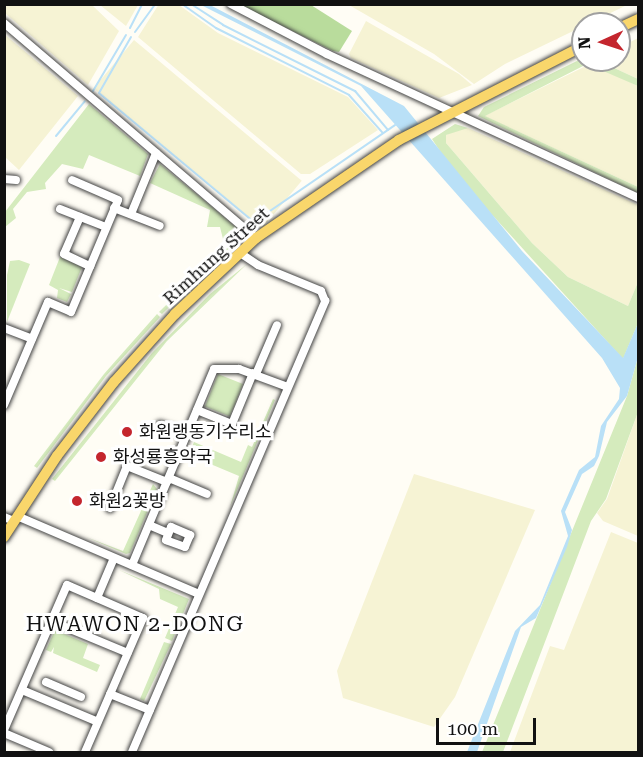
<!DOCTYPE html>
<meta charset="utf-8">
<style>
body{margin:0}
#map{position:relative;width:643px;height:757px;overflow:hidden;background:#fffdf5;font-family:"Roboto Serif","Noto Sans KR",serif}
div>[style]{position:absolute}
.farmland>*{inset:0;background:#f6f3d4;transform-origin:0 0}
.green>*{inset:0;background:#d5ebbd;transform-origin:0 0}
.forest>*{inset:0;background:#b9dc9c}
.water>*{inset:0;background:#b9e0f7}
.stream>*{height:2px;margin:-1px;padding:0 1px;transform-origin:1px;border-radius:1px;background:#b9e0f7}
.roads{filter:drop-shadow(0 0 2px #444) drop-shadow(0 0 2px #444)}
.minor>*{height:8px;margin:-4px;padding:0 4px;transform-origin:4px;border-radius:4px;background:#fff}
.major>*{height:10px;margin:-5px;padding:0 5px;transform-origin:5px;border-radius:5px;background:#f9d66b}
.dots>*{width:16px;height:16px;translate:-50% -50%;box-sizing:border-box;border:3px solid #fff;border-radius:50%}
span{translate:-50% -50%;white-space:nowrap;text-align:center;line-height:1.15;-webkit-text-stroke:6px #fff;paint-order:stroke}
.street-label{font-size:18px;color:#111}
.poi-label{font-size:18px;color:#111}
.left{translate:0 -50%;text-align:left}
.quarter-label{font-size:21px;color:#111;letter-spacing:1.5px}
.frame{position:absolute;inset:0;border:6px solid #111;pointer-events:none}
.north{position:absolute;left:571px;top:12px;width:60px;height:60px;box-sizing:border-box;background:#fff;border:2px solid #a0a0a0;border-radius:50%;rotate:267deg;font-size:16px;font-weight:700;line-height:24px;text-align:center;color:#111}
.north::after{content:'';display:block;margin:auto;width:21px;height:27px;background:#c4262e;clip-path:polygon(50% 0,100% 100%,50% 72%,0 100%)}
.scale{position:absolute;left:436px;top:718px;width:100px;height:27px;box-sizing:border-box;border:3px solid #111;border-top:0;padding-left:8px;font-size:18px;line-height:21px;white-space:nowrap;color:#111;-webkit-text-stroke:4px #fff;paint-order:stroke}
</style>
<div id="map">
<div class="farmland">
<div style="clip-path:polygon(5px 4px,92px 5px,119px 31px,88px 85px,5px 13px)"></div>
<div style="clip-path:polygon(159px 4px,179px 5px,218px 33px,348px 97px,378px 130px,310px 174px,301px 174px,138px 37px)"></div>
<div style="clip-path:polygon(100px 5px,138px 5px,126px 26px)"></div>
<div style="clip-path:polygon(349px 5px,627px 4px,627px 5px,505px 64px,474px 84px,434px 54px)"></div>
<div style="clip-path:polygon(366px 21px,459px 74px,472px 85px,439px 98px,351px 58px,349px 54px)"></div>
<div style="clip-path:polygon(4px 34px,78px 96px,19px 170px,5px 157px)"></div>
<div style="clip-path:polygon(638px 38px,638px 79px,597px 60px,619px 60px,619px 48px)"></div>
<div style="left:134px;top:40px;width:219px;height:63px;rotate:40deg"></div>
<div style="clip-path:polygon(592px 63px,638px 86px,638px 187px,484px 116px)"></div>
<div style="clip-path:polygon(460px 128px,468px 128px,638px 205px,638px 282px,628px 306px,568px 277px,532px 243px,446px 143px,446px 135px)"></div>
<div style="clip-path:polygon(638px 412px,638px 536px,603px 521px,597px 513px,607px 499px)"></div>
<div style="clip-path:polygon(414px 474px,535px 510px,455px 697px,434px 727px,343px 698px,337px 671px)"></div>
<div style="clip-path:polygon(611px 532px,638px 543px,638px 752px,510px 752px,550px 646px,564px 650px)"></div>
</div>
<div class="green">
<div style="clip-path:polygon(583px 58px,597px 60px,638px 79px,638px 86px,587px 64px,485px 116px,638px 187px,638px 193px,478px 116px,484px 107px)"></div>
<div style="clip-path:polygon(89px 104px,148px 154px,140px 176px,89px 155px,83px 169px,62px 164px,45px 183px,46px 189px,27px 192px,13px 209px,16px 218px,5px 227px,5px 212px)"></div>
<div style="clip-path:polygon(455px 124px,468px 128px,446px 135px,446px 143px,532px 243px,568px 277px,628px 306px,638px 282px,638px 323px,623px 359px,455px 174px,432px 139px)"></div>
<div style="clip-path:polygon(160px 164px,211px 206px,237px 228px,223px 239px,220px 227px,207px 227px,210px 210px,150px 183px)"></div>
<div style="clip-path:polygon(245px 233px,162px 314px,159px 312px,207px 265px)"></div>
<div style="clip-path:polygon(60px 257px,82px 267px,72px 292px,59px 288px,71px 294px,67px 302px,57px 298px,58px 290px,49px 285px)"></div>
<div style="clip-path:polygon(19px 260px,30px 264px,7px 322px,7px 275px,10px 261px)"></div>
<div style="clip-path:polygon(247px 264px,167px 341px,55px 481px,52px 479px,152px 353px,210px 294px)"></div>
<div style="clip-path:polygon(157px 314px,160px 317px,106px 376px,37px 468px,34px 466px,104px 374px)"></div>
<div style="clip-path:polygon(638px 357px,638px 412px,606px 499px,591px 521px,503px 752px,482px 752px,627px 396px)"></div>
<div style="left:218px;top:374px;width:27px;height:35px;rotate:22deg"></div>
<div style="clip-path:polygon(273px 399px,275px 400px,230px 507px,239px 476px,189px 455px,194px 442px,241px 462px,248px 445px,252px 447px)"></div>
<div style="clip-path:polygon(153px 484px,157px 489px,130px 553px,126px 554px,86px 537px,123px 551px)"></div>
<div style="clip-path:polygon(119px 570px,189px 599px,172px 641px,165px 638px,178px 607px,160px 599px,159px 589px)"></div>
<div style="clip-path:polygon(55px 630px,88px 644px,83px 658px,100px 665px,97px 672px,53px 653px,54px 647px,51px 652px,46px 650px)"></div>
<div style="clip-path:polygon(164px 642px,171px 644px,144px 701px,140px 699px)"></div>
</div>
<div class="forest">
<div style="clip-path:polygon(240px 5px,311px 5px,352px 31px,339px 52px,333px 51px)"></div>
</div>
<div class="water">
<div style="clip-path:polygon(201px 5px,210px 5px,404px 106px,522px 251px,623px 358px,638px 323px,638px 357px,627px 396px,607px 422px,599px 456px,594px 466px,582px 474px,565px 512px,572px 530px,567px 547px,536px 618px,521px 627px,477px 752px,467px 752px,515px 631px,540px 605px,568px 536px,561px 511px,579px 470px,595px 457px,601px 426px,619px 399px,620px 388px,602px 358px,361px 86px)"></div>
</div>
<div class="stream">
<div style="left:182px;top:4px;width:42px;rotate:35.2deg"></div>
<div style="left:216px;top:28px;width:149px;rotate:26.7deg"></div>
<div style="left:349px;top:95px;width:50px;rotate:48.3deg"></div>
<div style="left:191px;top:4px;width:38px;rotate:33deg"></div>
<div style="left:223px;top:25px;width:148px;rotate:26.6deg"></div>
<div style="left:355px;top:91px;width:51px;rotate:49.8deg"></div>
<div style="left:130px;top:28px;width:27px;rotate:-63deg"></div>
<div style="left:135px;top:32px;width:34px;rotate:-54deg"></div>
<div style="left:131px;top:37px;width:64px;rotate:119.7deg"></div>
<div style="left:99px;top:93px;width:202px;rotate:39.8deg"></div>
<div style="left:254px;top:222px;width:171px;rotate:-34.5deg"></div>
<div style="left:93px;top:91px;width:65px;rotate:-59.5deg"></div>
<div style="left:56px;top:136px;width:45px;rotate:-50.4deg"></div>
</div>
<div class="roads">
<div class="minor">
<div style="left:231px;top:4px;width:108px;rotate:27.5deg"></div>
<div style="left:327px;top:54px;width:343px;rotate:24.8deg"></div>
<div style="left:4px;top:23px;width:331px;rotate:40.5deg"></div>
<div style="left:4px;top:179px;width:12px;rotate:5deg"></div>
<div style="left:114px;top:208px;width:49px;rotate:21.4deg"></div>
<div style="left:60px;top:209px;width:49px;rotate:21.4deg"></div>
<div style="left:131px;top:214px;width:66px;rotate:-67.7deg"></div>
<div style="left:80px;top:217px;width:40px;rotate:113.4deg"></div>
<div style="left:64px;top:254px;width:29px;rotate:25deg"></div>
<div style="left:4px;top:328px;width:30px;rotate:21deg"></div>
<div style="left:256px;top:374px;width:53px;rotate:-66.8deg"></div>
<div style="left:4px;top:405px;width:112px;rotate:-66.9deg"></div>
<div style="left:48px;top:302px;width:25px;rotate:23deg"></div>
<div style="left:71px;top:312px;width:121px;rotate:-67.2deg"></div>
<div style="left:118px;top:200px;width:50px;rotate:-156.5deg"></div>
<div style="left:197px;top:410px;width:38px;rotate:22deg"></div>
<div style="left:232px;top:424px;width:55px;rotate:-67.6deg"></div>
<div style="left:160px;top:425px;width:29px;rotate:20deg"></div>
<div style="left:169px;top:478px;width:41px;rotate:22.8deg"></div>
<div style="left:110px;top:508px;width:45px;rotate:-68deg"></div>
<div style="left:127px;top:466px;width:43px;rotate:21.8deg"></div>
<div style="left:17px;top:516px;width:198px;rotate:23.2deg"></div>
<div style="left:4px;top:517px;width:11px;rotate:22deg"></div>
<div style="left:149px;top:525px;width:21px;rotate:23deg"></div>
<div style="left:171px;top:527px;width:21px;rotate:23deg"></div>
<div style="left:190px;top:535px;width:13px;rotate:113deg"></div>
<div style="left:185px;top:547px;width:20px;rotate:-160deg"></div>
<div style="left:166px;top:540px;width:14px;rotate:-69deg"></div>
<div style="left:132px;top:565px;width:212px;rotate:-67.3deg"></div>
<div style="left:214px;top:369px;width:25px"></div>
<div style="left:239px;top:369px;width:52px;rotate:20.2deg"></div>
<div style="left:97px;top:598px;width:43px;rotate:-67deg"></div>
<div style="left:51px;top:621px;width:83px;rotate:22.6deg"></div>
<div style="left:46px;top:682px;width:38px;rotate:23deg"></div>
<div style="left:22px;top:690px;width:82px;rotate:22.8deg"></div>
<div style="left:110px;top:694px;width:43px;rotate:21.8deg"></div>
<div style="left:4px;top:730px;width:158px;rotate:-66.5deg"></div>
<div style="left:67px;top:585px;width:83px;rotate:23.5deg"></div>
<div style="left:143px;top:618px;width:146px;rotate:113.4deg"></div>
<div style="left:4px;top:733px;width:49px;rotate:22.9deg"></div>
<div style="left:132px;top:752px;width:491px;rotate:-66.8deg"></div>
<div style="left:325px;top:301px;width:11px;rotate:-112deg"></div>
<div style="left:321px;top:291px;width:68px;rotate:-157.6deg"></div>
<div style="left:258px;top:265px;width:22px;rotate:-146deg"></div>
</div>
<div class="major">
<div style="left:619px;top:28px;width:21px;rotate:-25deg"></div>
<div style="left:4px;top:537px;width:97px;rotate:-56.8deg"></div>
<div style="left:57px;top:456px;width:93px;rotate:-52.4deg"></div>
<div style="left:114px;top:382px;width:91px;rotate:-48.1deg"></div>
<div style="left:175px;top:314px;width:111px;rotate:-43.2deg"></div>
<div style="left:256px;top:238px;width:173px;rotate:-34.4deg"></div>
<div style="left:399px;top:140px;width:207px;rotate:-27.1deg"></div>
</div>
</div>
<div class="dots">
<div style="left:127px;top:432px;background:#c4262e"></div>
<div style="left:101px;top:457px;background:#c4262e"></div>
<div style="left:77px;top:501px;background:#c4262e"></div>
</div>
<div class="street-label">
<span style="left:216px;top:256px;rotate:-42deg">Rimhung Street</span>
</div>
<div class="poi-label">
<span class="left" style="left:139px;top:432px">화원랭동기수리소</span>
<span class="left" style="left:113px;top:457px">화성룡흥약국</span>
<span class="left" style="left:89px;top:501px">화원2꽃방</span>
</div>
<div class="quarter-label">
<span style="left:135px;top:624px">HWAWON 2-DONG</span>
</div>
<div class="frame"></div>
<div class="north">N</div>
<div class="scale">100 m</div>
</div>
